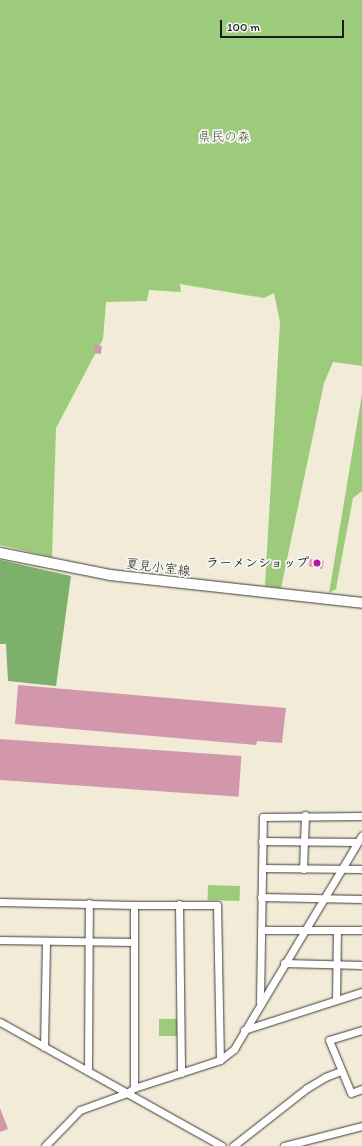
<!DOCTYPE html>
<meta charset="utf-8">
<style>
body{margin:0}
#map{position:relative;width:362px;height:1146px;overflow:hidden;background:#f1ebd8;font-family:Itim,"Klee One",sans-serif}
div>[style]{position:absolute}
.green>*{inset:0;background:#9ccc7b;transform-origin:0 0}
.forest>*{inset:0;background:#7db06b}
.building>*{inset:0;background:#d397ac;transform-origin:0 0}
.roads{filter:drop-shadow(0 0 1px #3c3b38) drop-shadow(0 0 1px #3c3b38)}
.street>*{height:7px;margin:-3.5px;padding:0 3.5px;transform-origin:3.5px;border-radius:3.5px;background:#fff}
.secondary>*{height:10px;margin:-5px;padding:0 5px;transform-origin:5px;border-radius:5px;background:#fff}
.dots>*{width:11px;height:11px;translate:-50% -50%;box-sizing:border-box;border:2px solid #f6f6f2;border-radius:50%}
span{translate:-50% -50%;white-space:nowrap;text-align:center;line-height:1.15;-webkit-text-stroke:3.5px #f6f6f2;paint-order:stroke}
.park-label{font-size:13px;color:#495a3d}
.poi-label{font-size:13px;color:#1c1c1c;font-weight:700}
.right{translate:-100% -50%;text-align:right}
.street-label{font-size:13px;color:#1c1c1c}
.scale{position:absolute;left:220px;top:20px;width:124px;height:18px;box-sizing:border-box;border:2px solid #1c1c1c;border-top:0;padding-left:5px;font-size:12px;line-height:14px;white-space:nowrap;color:#1c1c1c;-webkit-text-stroke:3px #f6f6f2;paint-order:stroke}
</style>
<div id="map">
<div class="green">
<div style="clip-path:polygon(0 0,362px 0,362px 366px,333px 362px,324px 383px,281px 588px,265px 586px,280px 322px,274px 293px,264px 298px,180px 284px,181px 292px,149px 290px,147px 301px,106px 302px,103px 339px,56px 428px,52px 557px,0 545px)"></div>
<div style="clip-path:polygon(362px 394px,362px 491px,353px 498px,336px 589px,329px 593px)"></div>
<div style="left:208px;top:885px;width:32px;height:15px;rotate:2deg"></div>
<div style="left:159px;top:1019px;width:18px;height:17px"></div>
</div>
<div class="forest">
<div style="clip-path:polygon(0 560px,71px 576px,56px 686px,8px 681px,6px 644px,0 644px)"></div>
</div>
<div class="building">
<div style="left:95px;top:345px;width:7px;height:8px;rotate:8deg"></div>
<div style="clip-path:polygon(310px 559px,324px 561px,322px 569px,309px 566px)"></div>
<div style="clip-path:polygon(18px 685px,286px 708px,282px 743px,257px 741px,256px 745px,15px 724px)"></div>
<div style="left:0;top:739px;width:242px;height:41px;rotate:4deg"></div>
<div style="clip-path:polygon(0 1108px,8px 1129px,0 1132px)"></div>
</div>
<div class="roads">
<div class="street">
<div style="left:262px;top:841px;width:95px;rotate:0.6deg"></div>
<div style="left:262px;top:868px;width:100px;rotate:0.6deg"></div>
<div style="left:303px;top:869px;width:54px;rotate:-87.9deg"></div>
<div style="left:261px;top:897px;width:101px;rotate:1.1deg"></div>
<div style="left:0;top:902px;width:134px;rotate:1.3deg"></div>
<div style="left:179px;top:904px;width:169px;rotate:89.3deg"></div>
<div style="left:261px;top:930px;width:101px"></div>
<div style="left:0;top:940px;width:134px;rotate:0.9deg"></div>
<div style="left:284px;top:963px;width:78px;rotate:1.5deg"></div>
<div style="left:336px;top:1000px;width:70px;rotate:-89.2deg"></div>
<div style="left:260px;top:1002px;width:185px;rotate:-89.1deg"></div>
<div style="left:263px;top:817px;width:99px;rotate:-0.6deg"></div>
<div style="left:0;top:1022px;width:254px;rotate:29.2deg"></div>
<div style="left:244px;top:1030px;width:124px;rotate:-17.9deg"></div>
<div style="left:362px;top:1030px;width:34px;rotate:163deg"></div>
<div style="left:329px;top:1040px;width:57px;rotate:67.5deg"></div>
<div style="left:351px;top:1093px;width:12px;rotate:-20deg"></div>
<div style="left:44px;top:1047px;width:106px;rotate:-88.9deg"></div>
<div style="left:88px;top:1071px;width:168px;rotate:-89.7deg"></div>
<div style="left:134px;top:1088px;width:183px;rotate:-90deg"></div>
<div style="left:134px;top:905px;width:83px"></div>
<div style="left:217px;top:905px;width:155px;rotate:88.9deg"></div>
<div style="left:45px;top:1146px;width:50px;rotate:-45.8deg"></div>
<div style="left:80px;top:1110px;width:50px;rotate:-19.9deg"></div>
<div style="left:127px;top:1093px;width:9px;rotate:-36deg"></div>
<div style="left:134px;top:1088px;width:90px;rotate:-18deg"></div>
<div style="left:220px;top:1060px;width:18px;rotate:-38deg"></div>
<div style="left:234px;top:1049px;width:249px;rotate:-59.1deg"></div>
<div style="left:233px;top:1146px;width:94px;rotate:-38.1deg"></div>
<div style="left:307px;top:1088px;width:21px;rotate:-31deg"></div>
<div style="left:325px;top:1077px;width:17px;rotate:-21deg"></div>
<div style="left:284px;top:1146px;width:81px;rotate:-14.4deg"></div>
</div>
<div class="secondary">
<div style="left:0;top:553px;width:112px;rotate:11.3deg"></div>
<div style="left:110px;top:575px;width:254px;rotate:6.3deg"></div>
</div>
</div>
<div class="dots">
<div style="left:317px;top:563px;background:#b5179e"></div>
</div>
<div class="park-label">
<span style="left:224px;top:137px">県民の森</span>
</div>
<div class="poi-label">
<span class="right" style="left:309px;top:563px">ラーメンショップ</span>
</div>
<div class="street-label">
<span style="left:158px;top:568px;rotate:7deg">夏見小室線</span>
</div>
<div class="scale">100 m</div>
</div>
